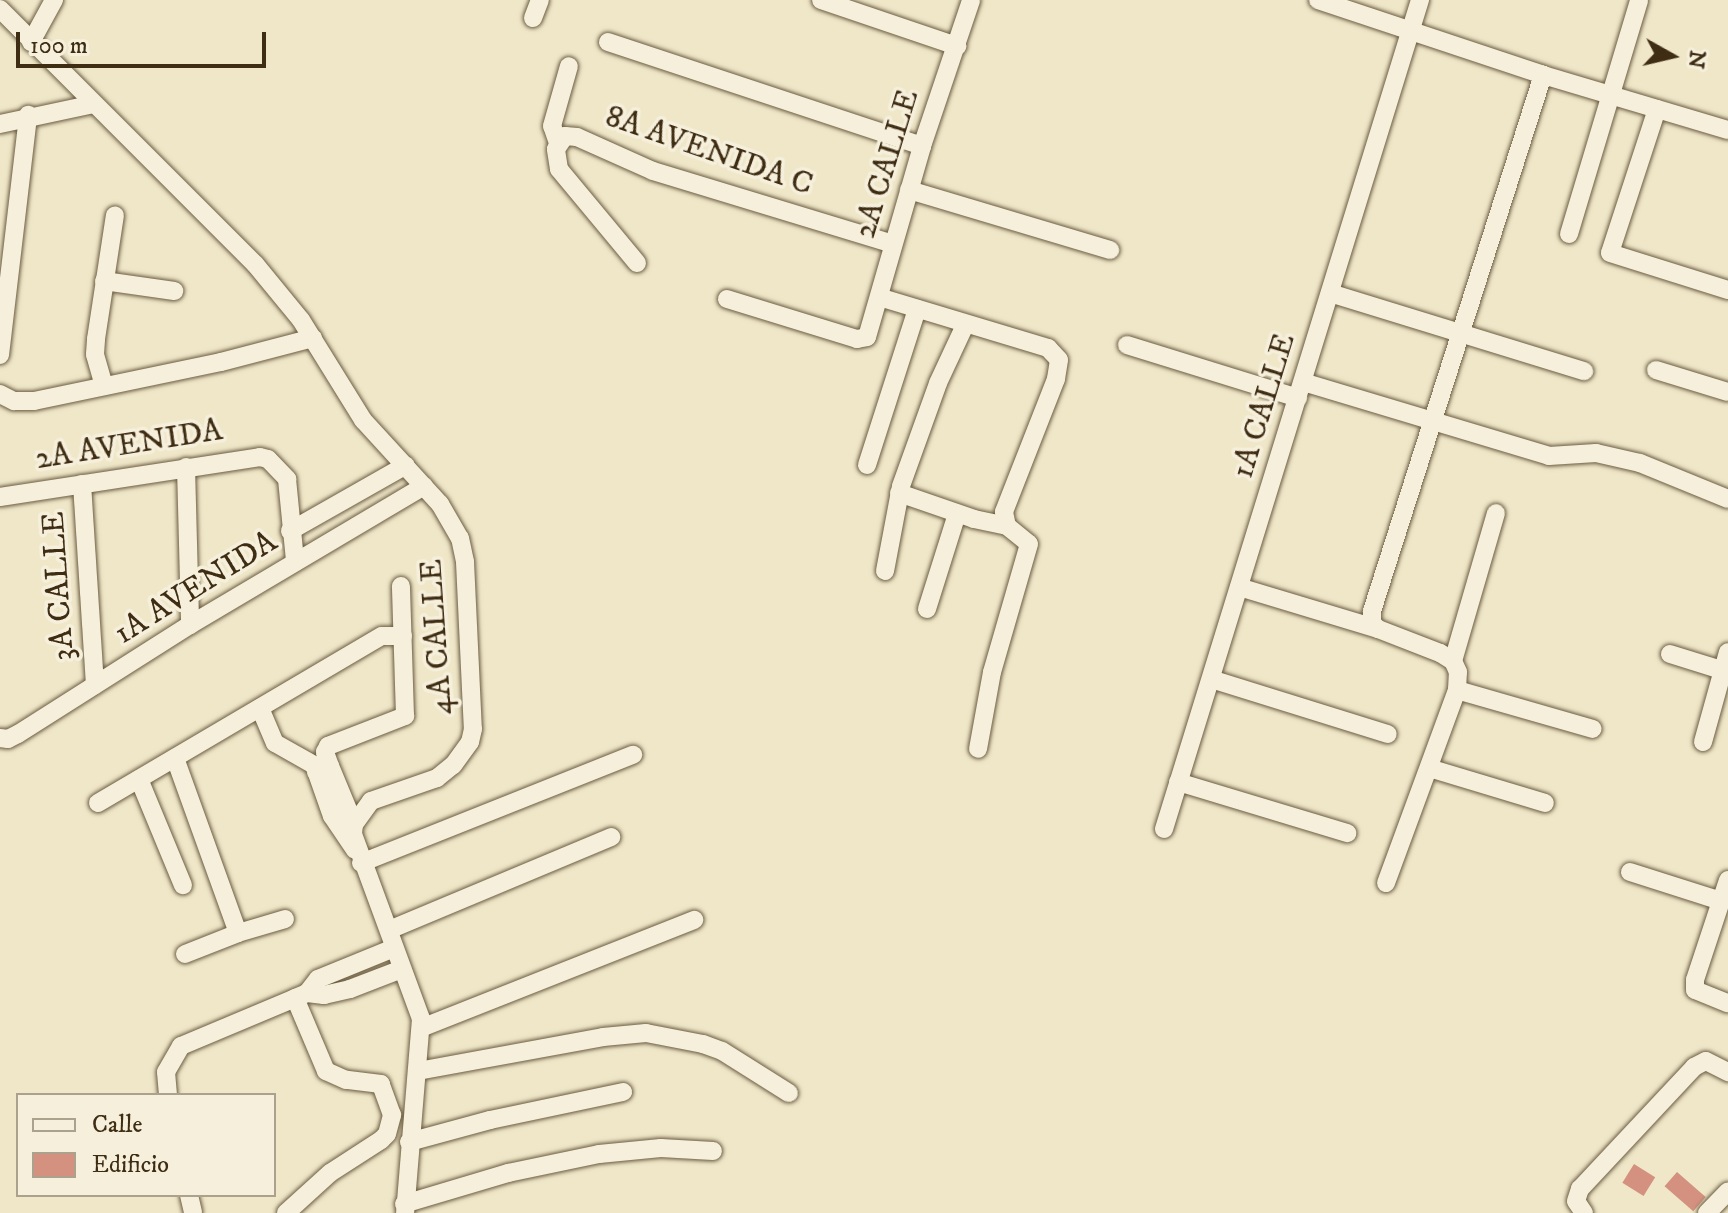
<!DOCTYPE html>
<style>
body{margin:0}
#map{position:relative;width:1728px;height:1213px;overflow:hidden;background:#f0e7c9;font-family:"IM FELL DW Pica",serif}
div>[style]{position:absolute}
.building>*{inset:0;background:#d59180;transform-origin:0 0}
.roads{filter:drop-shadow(0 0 2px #6b5c40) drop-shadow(0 0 2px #6b5c40)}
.minor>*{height:18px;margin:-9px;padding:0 9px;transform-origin:9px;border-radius:9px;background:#f5efdc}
span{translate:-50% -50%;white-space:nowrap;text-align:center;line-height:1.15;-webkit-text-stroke:7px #f5efdc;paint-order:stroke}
.street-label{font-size:32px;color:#3f2d13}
.legend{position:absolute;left:16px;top:1093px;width:260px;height:104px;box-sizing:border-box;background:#f5efdc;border:2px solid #aca18c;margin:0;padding:10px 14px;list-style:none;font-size:24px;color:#3f2d13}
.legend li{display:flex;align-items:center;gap:16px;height:40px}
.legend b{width:40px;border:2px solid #aca18c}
.north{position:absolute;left:1632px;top:16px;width:80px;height:80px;-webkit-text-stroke:6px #f5efdc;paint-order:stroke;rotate:98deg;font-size:22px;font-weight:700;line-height:32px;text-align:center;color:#3f2d13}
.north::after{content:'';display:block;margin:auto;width:28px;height:36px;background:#3f2d13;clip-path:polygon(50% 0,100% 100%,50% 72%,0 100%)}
.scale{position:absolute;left:16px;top:32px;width:250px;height:36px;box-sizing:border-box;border:4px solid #3f2d13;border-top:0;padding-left:10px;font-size:24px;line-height:28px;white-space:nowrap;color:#3f2d13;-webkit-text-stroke:6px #f5efdc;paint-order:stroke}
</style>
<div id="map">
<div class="building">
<div style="left:1634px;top:1164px;width:25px;height:22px;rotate:32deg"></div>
<div style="left:1677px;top:1172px;width:38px;height:19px;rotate:41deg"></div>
</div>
<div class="roads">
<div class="minor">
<div style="left:821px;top:0;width:144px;rotate:18.7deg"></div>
<div style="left:1318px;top:0;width:237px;rotate:18.4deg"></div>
<div style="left:1543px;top:75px;width:193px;rotate:16.6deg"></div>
<div style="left:0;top:9px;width:361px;rotate:45deg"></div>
<div style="left:255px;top:264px;width:72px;rotate:50.6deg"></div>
<div style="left:301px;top:320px;width:118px;rotate:58.2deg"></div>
<div style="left:363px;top:420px;width:114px;rotate:47.5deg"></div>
<div style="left:440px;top:504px;width:39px;rotate:60deg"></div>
<div style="left:460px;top:538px;width:25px;rotate:78deg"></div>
<div style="left:465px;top:562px;width:167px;rotate:87.3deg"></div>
<div style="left:473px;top:729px;width:13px;rotate:103deg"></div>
<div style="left:470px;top:742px;width:29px;rotate:126deg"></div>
<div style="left:453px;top:765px;width:21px;rotate:141deg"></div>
<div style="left:437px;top:778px;width:70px;rotate:160.8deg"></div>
<div style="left:371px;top:801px;width:29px;rotate:126deg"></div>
<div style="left:354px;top:824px;width:10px;rotate:96deg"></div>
<div style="left:353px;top:834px;width:197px;rotate:69.8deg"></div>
<div style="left:421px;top:1019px;width:195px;rotate:94.7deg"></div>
<div style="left:533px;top:18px;width:19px;rotate:-69deg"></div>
<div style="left:31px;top:42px;width:48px;rotate:-61.3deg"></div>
<div style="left:608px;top:42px;width:331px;rotate:18.3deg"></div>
<div style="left:1657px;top:109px;width:151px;rotate:108.1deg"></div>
<div style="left:1610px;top:253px;width:124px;rotate:17.4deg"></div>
<div style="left:0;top:124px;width:96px;rotate:-12deg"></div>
<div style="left:558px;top:143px;width:18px;rotate:-109deg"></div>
<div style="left:552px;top:126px;width:62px;rotate:-74.2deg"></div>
<div style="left:909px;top:190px;width:210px;rotate:16.6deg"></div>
<div style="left:1569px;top:234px;width:244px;rotate:-73.3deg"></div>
<div style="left:637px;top:263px;width:122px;rotate:-129.7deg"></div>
<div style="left:559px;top:169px;width:20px;rotate:-99deg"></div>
<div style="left:556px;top:149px;width:16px;rotate:-55deg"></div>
<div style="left:565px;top:136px;width:12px;rotate:5deg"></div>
<div style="left:577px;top:137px;width:83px;rotate:24.1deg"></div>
<div style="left:653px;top:171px;width:251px;rotate:16.9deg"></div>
<div style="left:104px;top:281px;width:71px;rotate:8.1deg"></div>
<div style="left:1330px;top:293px;width:266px;rotate:17.1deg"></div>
<div style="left:879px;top:297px;width:177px;rotate:16.8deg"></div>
<div style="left:1048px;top:348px;width:16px;rotate:47deg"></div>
<div style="left:1059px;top:360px;width:19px;rotate:99deg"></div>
<div style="left:1056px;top:379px;width:143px;rotate:111.4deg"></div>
<div style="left:1004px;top:512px;width:14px;rotate:78deg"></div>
<div style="left:1007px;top:526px;width:28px;rotate:39deg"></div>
<div style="left:1029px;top:544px;width:133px;rotate:106.1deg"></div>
<div style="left:992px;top:672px;width:78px;rotate:100.3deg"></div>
<div style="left:727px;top:299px;width:136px;rotate:17.1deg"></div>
<div style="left:857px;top:339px;width:10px;rotate:-11deg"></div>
<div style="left:867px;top:337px;width:199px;rotate:-73.9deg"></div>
<div style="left:922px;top:146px;width:154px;rotate:-71.4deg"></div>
<div style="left:1127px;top:345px;width:179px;rotate:17.2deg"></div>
<div style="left:0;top:355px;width:242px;rotate:-83.3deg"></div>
<div style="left:1656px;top:370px;width:75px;rotate:17deg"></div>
<div style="left:1303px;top:382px;width:257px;rotate:16.7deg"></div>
<div style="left:1549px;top:456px;width:47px;rotate:-3.7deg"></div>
<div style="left:1596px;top:453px;width:45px;rotate:12.8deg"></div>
<div style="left:1640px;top:463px;width:95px;rotate:22.2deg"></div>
<div style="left:104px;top:386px;width:33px;rotate:-106deg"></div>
<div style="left:95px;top:354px;width:15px;rotate:-86deg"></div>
<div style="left:96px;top:339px;width:125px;rotate:-81.3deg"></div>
<div style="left:0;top:394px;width:16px;rotate:27deg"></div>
<div style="left:14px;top:401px;width:20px"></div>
<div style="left:34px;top:401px;width:191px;rotate:-11.8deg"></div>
<div style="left:221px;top:362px;width:95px;rotate:-14.6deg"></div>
<div style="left:867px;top:465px;width:164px;rotate:-72.2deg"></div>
<div style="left:186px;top:467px;width:158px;rotate:88.5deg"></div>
<div style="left:82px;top:484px;width:201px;rotate:86.3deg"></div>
<div style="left:899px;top:493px;width:79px;rotate:19.1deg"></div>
<div style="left:974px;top:519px;width:34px;rotate:12deg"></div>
<div style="left:0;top:497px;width:263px;rotate:-8.7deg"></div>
<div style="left:260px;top:457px;width:8px;rotate:14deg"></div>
<div style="left:268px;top:459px;width:28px;rotate:46deg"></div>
<div style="left:287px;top:479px;width:82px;rotate:84.4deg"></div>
<div style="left:290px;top:531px;width:133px;rotate:-29.6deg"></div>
<div style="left:885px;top:571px;width:86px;rotate:-79.3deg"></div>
<div style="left:901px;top:486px;width:109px;rotate:-70.2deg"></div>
<div style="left:938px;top:383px;width:64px;rotate:-65deg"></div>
<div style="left:1239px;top:587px;width:145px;rotate:16.8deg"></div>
<div style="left:927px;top:609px;width:100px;rotate:-72.5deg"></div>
<div style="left:1670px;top:654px;width:61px;rotate:17.2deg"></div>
<div style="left:1453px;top:661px;width:154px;rotate:-73.8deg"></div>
<div style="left:1211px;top:679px;width:185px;rotate:17.3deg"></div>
<div style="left:1457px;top:690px;width:141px;rotate:16deg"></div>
<div style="left:260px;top:708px;width:38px;rotate:67deg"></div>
<div style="left:275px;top:743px;width:45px;rotate:29.4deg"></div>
<div style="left:314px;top:765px;width:54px;rotate:70.6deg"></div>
<div style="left:332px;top:816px;width:41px;rotate:55.9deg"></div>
<div style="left:0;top:738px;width:8px;rotate:7deg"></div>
<div style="left:8px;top:739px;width:11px;rotate:-27deg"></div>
<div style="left:18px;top:734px;width:204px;rotate:-32.4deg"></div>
<div style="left:190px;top:625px;width:272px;rotate:-30.7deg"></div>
<div style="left:1703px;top:742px;width:93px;rotate:-74.5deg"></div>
<div style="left:175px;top:758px;width:186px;rotate:70.2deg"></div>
<div style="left:238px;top:933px;width:49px;rotate:-16.6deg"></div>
<div style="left:330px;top:766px;width:63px;rotate:67.5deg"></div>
<div style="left:1429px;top:768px;width:121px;rotate:16.8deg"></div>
<div style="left:316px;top:772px;width:15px;rotate:-23deg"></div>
<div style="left:330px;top:766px;width:15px;rotate:-110deg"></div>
<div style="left:325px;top:752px;width:7px;rotate:-63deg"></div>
<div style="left:328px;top:746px;width:83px;rotate:-21.3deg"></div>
<div style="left:405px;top:716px;width:130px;rotate:-91.8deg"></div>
<div style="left:139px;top:779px;width:115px;rotate:67.5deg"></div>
<div style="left:1178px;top:782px;width:177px;rotate:16.8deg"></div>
<div style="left:98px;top:803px;width:329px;rotate:-30.5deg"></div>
<div style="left:382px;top:636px;width:21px"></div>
<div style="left:1164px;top:829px;width:868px;rotate:-72.84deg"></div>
<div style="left:361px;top:863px;width:293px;rotate:-21.7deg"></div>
<div style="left:1630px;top:872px;width:96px;rotate:17.7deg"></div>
<div style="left:1728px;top:880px;width:105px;rotate:108.3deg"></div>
<div style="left:1695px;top:980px;width:10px;rotate:90deg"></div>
<div style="left:1695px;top:990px;width:35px;rotate:22deg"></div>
<div style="left:1386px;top:883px;width:206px;rotate:-69.8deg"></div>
<div style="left:1457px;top:690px;width:18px;rotate:-87deg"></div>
<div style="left:1458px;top:672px;width:12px;rotate:-114deg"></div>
<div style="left:1453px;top:661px;width:15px;rotate:-148deg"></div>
<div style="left:1440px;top:653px;width:66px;rotate:-158.8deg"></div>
<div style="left:1378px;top:629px;width:8px;rotate:-135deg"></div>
<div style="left:1372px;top:623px;width:12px;rotate:-90deg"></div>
<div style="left:1372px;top:611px;width:563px;rotate:-72.31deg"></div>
<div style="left:389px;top:930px;width:241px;rotate:-22.7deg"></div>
<div style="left:185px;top:954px;width:57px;rotate:-21.6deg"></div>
<div style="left:307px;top:993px;width:17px;rotate:7deg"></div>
<div style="left:324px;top:995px;width:27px;rotate:-13deg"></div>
<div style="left:350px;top:989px;width:56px;rotate:-21deg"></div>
<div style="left:421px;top:1028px;width:294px;rotate:-21.6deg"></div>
<div style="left:418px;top:1071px;width:188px;rotate:-10.4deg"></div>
<div style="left:603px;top:1037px;width:43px;rotate:-5.3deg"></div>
<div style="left:646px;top:1033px;width:58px;rotate:10.9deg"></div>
<div style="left:703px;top:1044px;width:20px;rotate:20deg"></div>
<div style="left:722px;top:1051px;width:79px;rotate:32.1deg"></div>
<div style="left:168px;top:1095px;width:23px;rotate:-95deg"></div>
<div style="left:166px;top:1072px;width:30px;rotate:-60deg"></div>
<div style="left:181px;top:1046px;width:124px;rotate:-22.8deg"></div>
<div style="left:295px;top:998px;width:13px;rotate:-23deg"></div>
<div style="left:307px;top:993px;width:18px;rotate:-52deg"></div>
<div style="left:318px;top:979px;width:82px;rotate:-22.2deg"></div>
<div style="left:409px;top:1142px;width:84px;rotate:-15.2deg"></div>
<div style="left:490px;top:1120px;width:136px;rotate:-11.9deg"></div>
<div style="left:189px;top:1195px;width:18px;rotate:77deg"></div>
<div style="left:404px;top:1204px;width:109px;rotate:-16.6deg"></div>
<div style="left:508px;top:1173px;width:93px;rotate:-11.8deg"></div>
<div style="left:599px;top:1154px;width:62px;rotate:-5.5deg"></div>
<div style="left:661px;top:1148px;width:52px;rotate:3.3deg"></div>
<div style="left:286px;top:1213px;width:59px;rotate:-42.3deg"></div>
<div style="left:330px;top:1173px;width:61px;rotate:-32.9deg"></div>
<div style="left:381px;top:1140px;width:8px;rotate:-45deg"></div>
<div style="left:387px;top:1134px;width:20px;rotate:-75deg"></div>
<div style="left:392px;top:1115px;width:33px;rotate:-110deg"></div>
<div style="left:381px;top:1084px;width:35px;rotate:-173deg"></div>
<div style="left:346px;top:1080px;width:22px;rotate:-156deg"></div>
<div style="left:326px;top:1071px;width:79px;rotate:-113deg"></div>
<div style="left:1584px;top:1213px;width:14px;rotate:-124deg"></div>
<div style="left:1576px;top:1201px;width:13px;rotate:-72deg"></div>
<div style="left:1580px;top:1189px;width:167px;rotate:-46.9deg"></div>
<div style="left:1694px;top:1067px;width:13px;rotate:-27deg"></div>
<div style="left:1706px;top:1061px;width:25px;rotate:27deg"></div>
<div style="left:1707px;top:1213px;width:30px;rotate:-46deg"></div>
</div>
</div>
<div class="street-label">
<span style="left:709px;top:151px;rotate:19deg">8A AVENIDA C</span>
<span style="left:887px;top:164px;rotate:-73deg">2A CALLE</span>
<span style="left:1264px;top:406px;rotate:-73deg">1A CALLE</span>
<span style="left:129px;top:445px;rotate:-9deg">2A AVENIDA</span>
<span style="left:59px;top:586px;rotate:-94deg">3A CALLE</span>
<span style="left:196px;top:588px;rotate:-32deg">1A AVENIDA</span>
<span style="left:437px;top:637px;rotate:-94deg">4A CALLE</span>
</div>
<ul class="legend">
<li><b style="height:10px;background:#f5efdc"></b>Calle</li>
<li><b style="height:22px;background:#d59180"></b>Edificio</li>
</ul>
<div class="north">N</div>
<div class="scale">100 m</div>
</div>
